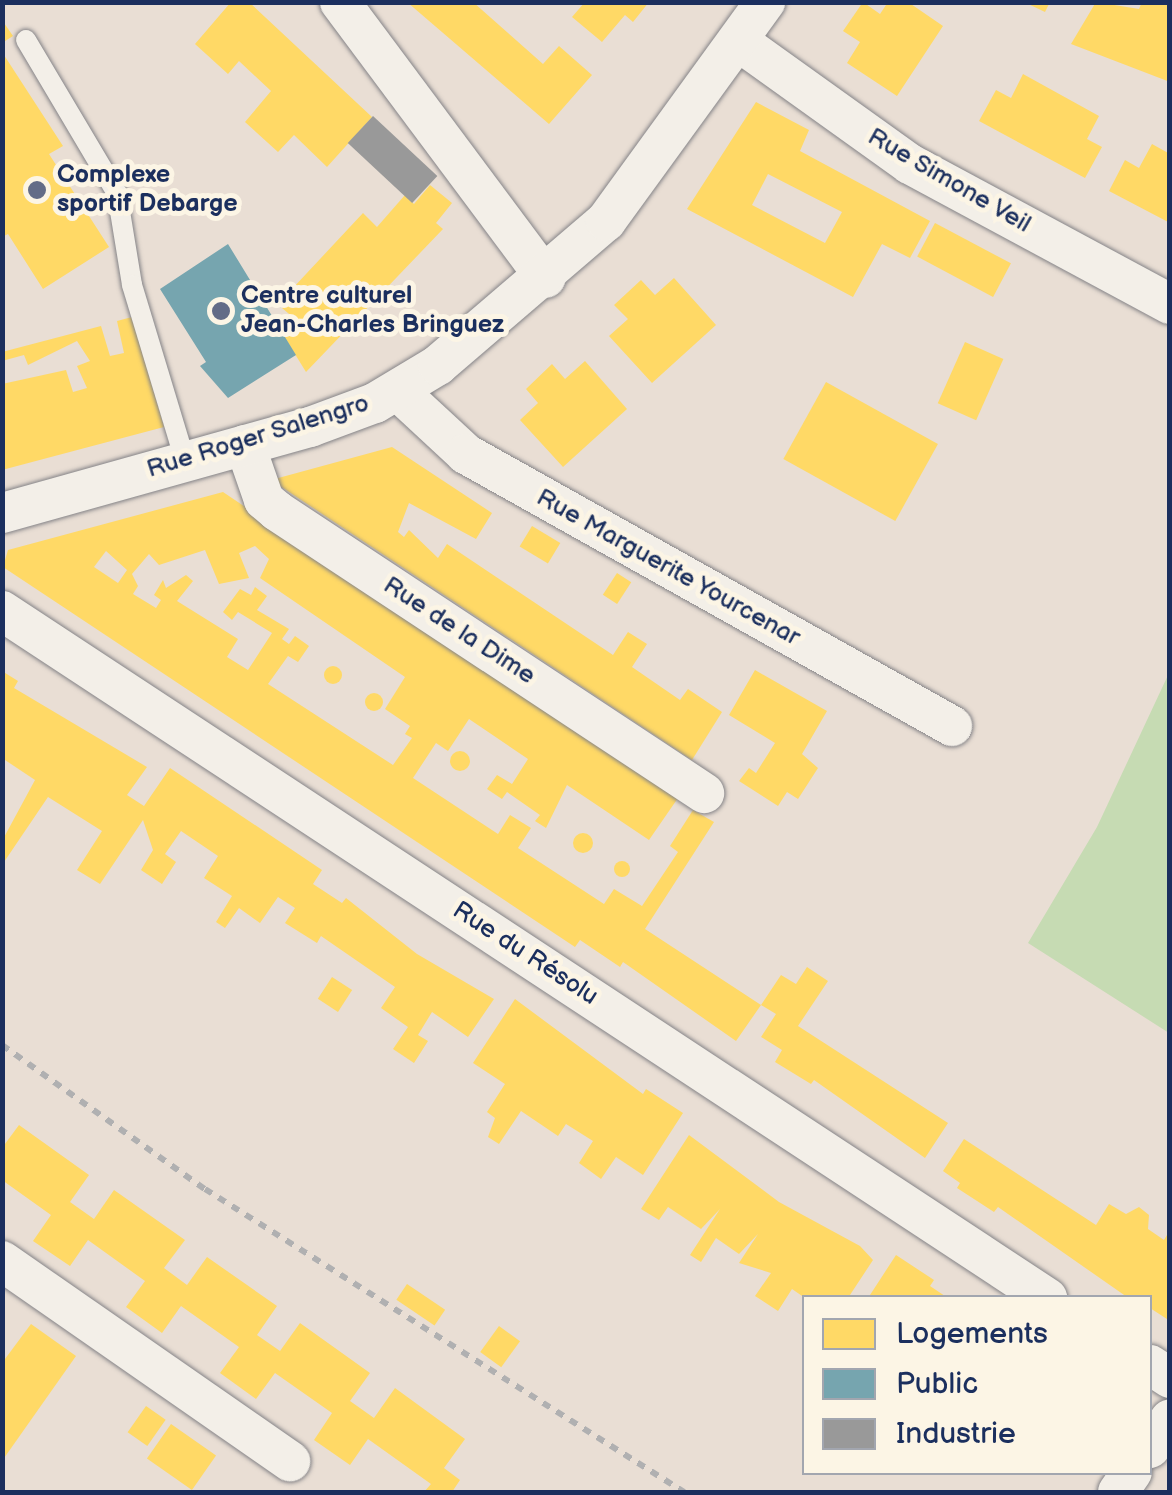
<!DOCTYPE html>
<meta charset="utf-8">
<style>
body{margin:0}
#map{position:relative;width:1172px;height:1495px;overflow:hidden;background:#e9ded4;font-family:"Balsamiq Sans",sans-serif}
div>[style]{position:absolute}
.green>*{inset:0;background:#c6dbb3}
.homes>*{inset:0;background:#ffd966;transform-origin:0 0}
.round{border-radius:50%}
.public>*{inset:0;background:#76a5af}
.industry>*{inset:0;background:#999;transform-origin:0 0}
.path>*{height:6px;margin-top:-3px;transform-origin:0;background:repeating-linear-gradient(90deg,#b0b0b1 0 8px,transparent 0 16px)}
.roads{filter:drop-shadow(0 0 2px #848387) drop-shadow(0 0 2px #848387)}
.service>*{height:20px;margin:-10px;padding:0 10px;transform-origin:10px;border-radius:10px;background:#f3efe8}
.minor>*{height:40px;margin:-20px;padding:0 20px;transform-origin:20px;border-radius:20px;background:#f3efe8}
.dots>*{width:28px;height:28px;translate:-50% -50%;box-sizing:border-box;border:5px solid #fcf5e5;border-radius:50%}
span{translate:-50% -50%;white-space:nowrap;text-align:center;line-height:1.15;-webkit-text-stroke:10px #fcf5e5;paint-order:stroke}
.poi-label{font-size:25px;color:#1b2f5e;font-weight:700}
.left{translate:0 -50%;text-align:left}
.street-label{font-size:25px;color:#1b2f5e}
.frame{position:absolute;inset:0;border:5px solid #1b2f5e;pointer-events:none}
.legend{position:absolute;left:802px;top:1295px;width:350px;height:180px;box-sizing:border-box;background:#fcf5e5;border:2px solid #a2a6af;margin:0;padding:12px 18px;list-style:none;font-size:30px;color:#1b2f5e}
.legend li{display:flex;align-items:center;gap:20px;height:50px}
.legend b{width:50px;border:2px solid #a2a6af}
</style>
<div id="map">
<div class="green">
<div style="clip-path:polygon(1169px 673px,1169px 1033px,1028px 943px,1097px 827px)"></div>
</div>
<div class="homes">
<div style="clip-path:polygon(231px 2px,249px 2px,372px 117px,327px 167px,294px 135px,278px 152px,245px 122px,271px 91px,239px 61px,228px 74px,195px 44px)"></div>
<div style="clip-path:polygon(407px 2px,473px 2px,543px 64px,559px 46px,592px 75px,549px 124px)"></div>
<div style="clip-path:polygon(585px 2px,649px 2px,633px 22px,625px 15px,602px 42px,572px 17px)"></div>
<div style="clip-path:polygon(863px 2px,880px 14px,888px 2px,908px 2px,943px 26px,897px 96px,847px 63px,860px 42px,843px 31px)"></div>
<div style="clip-path:polygon(1024px 2px,1050px 2px,1045px 12px)"></div>
<div style="clip-path:polygon(1096px 2px,1139px 9px,1142px 2px,1170px 2px,1170px 82px,1071px 44px)"></div>
<div style="clip-path:polygon(2px 20px,13px 36px,2px 43px)"></div>
<div style="clip-path:polygon(2px 52px,63px 146px,49px 154px,109px 247px,43px 289px,8px 234px,2px 237px)"></div>
<div style="clip-path:polygon(1023px 74px,1099px 116px,1087px 139px,1102px 147px,1085px 178px,979px 121px,996px 90px,1011px 98px)"></div>
<div style="clip-path:polygon(evenodd,756px 102px,809px 130px,800px 151px,930px 221px,910px 258px,882px 244px,853px 297px,687px 209px,756px 102px,768px 174px,842px 212px,825px 243px,752px 205px,768px 174px)"></div>
<div style="clip-path:polygon(1152px 144px,1170px 154px,1170px 223px,1109px 191px,1125px 160px,1139px 168px)"></div>
<div style="clip-path:polygon(430px 185px,452px 203px,436px 223px,443px 229px,306px 372px,282px 333px,295px 319px,282px 308px,297px 293px,292px 289px,363px 213px,377px 227px,405px 195px,414px 204px)"></div>
<div style="left:935px;top:223px;width:86px;height:38px;rotate:28deg"></div>
<div style="clip-path:polygon(674px 278px,716px 325px,652px 383px,609px 336px,628px 319px,614px 305px,641px 280px,655px 295px)"></div>
<div style="clip-path:polygon(132px 317px,164px 427px,2px 470px,2px 384px,66px 370px,73px 392px,87px 388px,77px 366px,90px 361px,77px 341px,28px 365px,24px 355px,2px 361px,2px 352px,101px 326px,110px 356px,124px 353px,117px 321px)"></div>
<div style="left:965px;top:342px;width:42px;height:67px;rotate:24deg"></div>
<div style="clip-path:polygon(585px 361px,627px 409px,563px 467px,520px 420px,538px 403px,526px 389px,552px 364px,565px 379px)"></div>
<div style="left:826px;top:382px;width:128px;height:88px;rotate:29deg"></div>
<div style="clip-path:polygon(392px 447px,492px 513px,476px 539px,409px 503px,398px 532px,404px 537px,409px 530px,438px 558px,447px 544px,613px 655px,628px 632px,647px 644px,632px 667px,680px 700px,688px 689px,722px 712px,692px 760px,271px 480px)"></div>
<div style="clip-path:polygon(evenodd,223px 492px,678px 798px,649px 840px,567px 785px,546px 828px,535px 821px,540px 815px,507px 792px,502px 799px,487px 789px,497px 775px,512px 784px,528px 759px,469px 719px,448px 751px,436px 743px,413px 778px,498px 834px,510px 815px,531px 828px,518px 848px,604px 904px,614px 889px,642px 906px,678px 852px,670px 846px,693px 810px,714px 822px,645px 929px,761px 1005px,736px 1041px,623px 962px,620px 967px,580px 940px,575px 947px,3px 567px,8px 550px,223px 492px,255px 546px,269px 559px,260px 578px,405px 677px,385px 709px,410px 726px,405px 734px,412px 738px,393px 765px,268px 684px,288px 656px,298px 662px,309px 646px,295px 636px,289px 644px,282px 639px,289px 629px,257px 610px,267px 596px,255px 587px,251px 595px,240px 589px,223px 612px,232px 620px,238px 612px,272px 633px,248px 670px,227px 657px,238px 639px,177px 601px,193px 581px,186px 575px,166px 588px,163px 580px,154px 595px,161px 600px,156px 608px,133px 594px,138px 586px,132px 574px,149px 554px,159px 565px,205px 550px,219px 584px,249px 578px,239px 553px,255px 546px,223px 492px,106px 551px,127px 570px,118px 583px,94px 567px,106px 551px)"></div>
<div style="left:532px;top:526px;width:33px;height:24px;rotate:31deg"></div>
<div style="left:617px;top:573px;width:17px;height:26px;rotate:33deg"></div>
<div class="round" style="left:324px;top:666px;width:18px;height:18px"></div>
<div style="clip-path:polygon(755px 670px,827px 711px,802px 754px,818px 768px,798px 799px,787px 792px,778px 806px,739px 781px,749px 768px,756px 773px,775px 743px,729px 715px)"></div>
<div style="clip-path:polygon(2px 671px,18px 681px,14px 688px,147px 767px,127px 795px,144px 806px,170px 768px,322px 870px,313px 884px,342px 903px,346px 898px,417px 954px,494px 999px,468px 1037px,432px 1012px,418px 1035px,428px 1041px,414px 1063px,393px 1049px,408px 1027px,381px 1008px,395px 987px,321px 936px,317px 943px,285px 923px,295px 908px,278px 897px,260px 923px,239px 908px,225px 928px,216px 922px,232px 896px,204px 878px,218px 856px,181px 831px,165px 854px,176px 862px,162px 884px,141px 870px,153px 850px,143px 820px,100px 884px,77px 870px,102px 831px,48px 797px,2px 865px,2px 841px,35px 780px,2px 758px)"></div>
<div class="round" style="left:365px;top:693px;width:18px;height:18px"></div>
<div class="round" style="left:450px;top:751px;width:20px;height:20px"></div>
<div class="round" style="left:573px;top:833px;width:20px;height:20px"></div>
<div class="round" style="left:614px;top:861px;width:16px;height:16px"></div>
<div style="clip-path:polygon(807px 967px,828px 981px,798px 1026px,948px 1123px,925px 1158px,814px 1080px,811px 1084px,775px 1062px,782px 1050px,761px 1037px,776px 1014px,761px 1005px,781px 975px,796px 984px)"></div>
<div style="left:332px;top:977px;width:24px;height:26px;rotate:33deg"></div>
<div style="clip-path:polygon(515px 999px,643px 1094px,646px 1089px,683px 1113px,643px 1175px,616px 1157px,601px 1179px,579px 1163px,593px 1141px,566px 1124px,558px 1136px,521px 1111px,499px 1144px,488px 1137px,495px 1118px,487px 1112px,505px 1084px,473px 1063px)"></div>
<div style="clip-path:polygon(19px 1125px,89px 1175px,70px 1202px,94px 1219px,114px 1190px,185px 1240px,164px 1268px,187px 1285px,207px 1257px,277px 1306px,257px 1335px,280px 1351px,300px 1323px,370px 1373px,350px 1401px,374px 1418px,395px 1388px,465px 1439px,444px 1468px,460px 1480px,452px 1492px,424px 1492px,431px 1484px,368px 1439px,350px 1465px,314px 1440px,332px 1413px,275px 1373px,256px 1399px,220px 1373px,239px 1347px,181px 1306px,162px 1333px,126px 1307px,145px 1281px,88px 1240px,70px 1266px,33px 1241px,51px 1215px,2px 1180px,2px 1148px)"></div>
<div style="clip-path:polygon(689px 1135px,779px 1202px,860px 1246px,873px 1260px,848px 1298px,805px 1298px,792px 1289px,778px 1311px,755px 1296px,771px 1273px,739px 1263px,758px 1234px,739px 1254px,716px 1238px,701px 1262px,690px 1255px,720px 1209px,701px 1229px,668px 1207px,659px 1220px,641px 1209px)"></div>
<div style="clip-path:polygon(964px 1139px,1096px 1225px,1109px 1204px,1126px 1214px,1139px 1207px,1149px 1215px,1148px 1229px,1164px 1240px,1170px 1230px,1170px 1321px,1150px 1308px,1150px 1298px,1127px 1297px,998px 1207px,994px 1212px,957px 1188px,960px 1183px,943px 1171px)"></div>
<div style="clip-path:polygon(896px 1255px,934px 1280px,930px 1286px,948px 1298px,870px 1295px)"></div>
<div style="left:407px;top:1284px;width:46px;height:19px;rotate:34deg"></div>
<div style="clip-path:polygon(31px 1324px,76px 1356px,2px 1461px,2px 1363px)"></div>
<div style="left:499px;top:1326px;width:26px;height:32px;rotate:36deg"></div>
<div style="left:146px;top:1406px;width:24px;height:32px;rotate:35deg"></div>
<div style="left:171px;top:1424px;width:55px;height:42px;rotate:35deg"></div>
</div>
<div class="public">
<div style="clip-path:polygon(228px 244px,296px 355px,228px 398px,200px 366px,206px 362px,160px 289px)"></div>
</div>
<div class="industry">
<div style="left:373px;top:116px;width:88px;height:37px;rotate:43deg"></div>
</div>
<div class="path">
<div style="left:2px;top:1045px;width:249px;rotate:35.4deg"></div>
<div style="left:205px;top:1189px;width:567px;rotate:32.32deg"></div>
</div>
<div class="roads">
<div class="service">
<div style="left:26px;top:40px;width:178px;rotate:59.3deg"></div>
<div style="left:117px;top:193px;width:93px;rotate:80.7deg"></div>
<div style="left:132px;top:285px;width:184px;rotate:73.2deg"></div>
</div>
<div class="minor">
<div style="left:340px;top:2px;width:344px;rotate:53.3deg"></div>
<div style="left:738px;top:41px;width:211px;rotate:35.6deg"></div>
<div style="left:910px;top:164px;width:295px;rotate:28.3deg"></div>
<div style="left:398px;top:391px;width:93px;rotate:42.8deg"></div>
<div style="left:466px;top:454px;width:557px;rotate:29.23deg"></div>
<div style="left:245px;top:445px;width:58px;rotate:70.9deg"></div>
<div style="left:264px;top:500px;width:17px;rotate:40deg"></div>
<div style="left:277px;top:511px;width:512px;rotate:33.44deg"></div>
<div style="left:2px;top:513px;width:320px;rotate:-15.6deg"></div>
<div style="left:310px;top:427px;width:69px;rotate:-20.3deg"></div>
<div style="left:375px;top:403px;width:74px;rotate:-31.1deg"></div>
<div style="left:438px;top:365px;width:221px;rotate:-40.6deg"></div>
<div style="left:606px;top:221px;width:271px;rotate:-54deg"></div>
<div style="left:2px;top:611px;width:1251px;rotate:33.32deg"></div>
<div style="left:2px;top:1261px;width:351px;rotate:34.8deg"></div>
<div style="left:1150px;top:1365px;width:24px;rotate:33deg"></div>
<div style="left:1150px;top:1448px;width:35px;rotate:-55deg"></div>
<div style="left:1118px;top:1492px;width:24px;rotate:-55deg"></div>
</div>
</div>
<div class="dots">
<div style="left:37px;top:190px;background:#636c87"></div>
<div style="left:221px;top:311px;background:#636c87"></div>
</div>
<div class="poi-label">
<span class="left" style="left:57px;top:190px">Complexe<br>sportif Debarge</span>
<span class="left" style="left:241px;top:311px">Centre culturel<br>Jean-Charles Bringuez</span>
</div>
<div class="street-label">
<span style="left:949px;top:181px;rotate:30deg">Rue Simone Veil</span>
<span style="left:258px;top:437px;rotate:-17deg">Rue Roger Salengro</span>
<span style="left:668px;top:568px;rotate:29deg">Rue Marguerite Yourcenar</span>
<span style="left:459px;top:631px;rotate:33deg">Rue de la Dime</span>
<span style="left:525px;top:954px;rotate:33deg">Rue du Résolu</span>
</div>
<div class="frame"></div>
<ul class="legend">
<li><b style="height:28px;background:#ffd966"></b>Logements</li>
<li><b style="height:28px;background:#76a5af"></b>Public</li>
<li><b style="height:28px;background:#999"></b>Industrie</li>
</ul>
</div>
